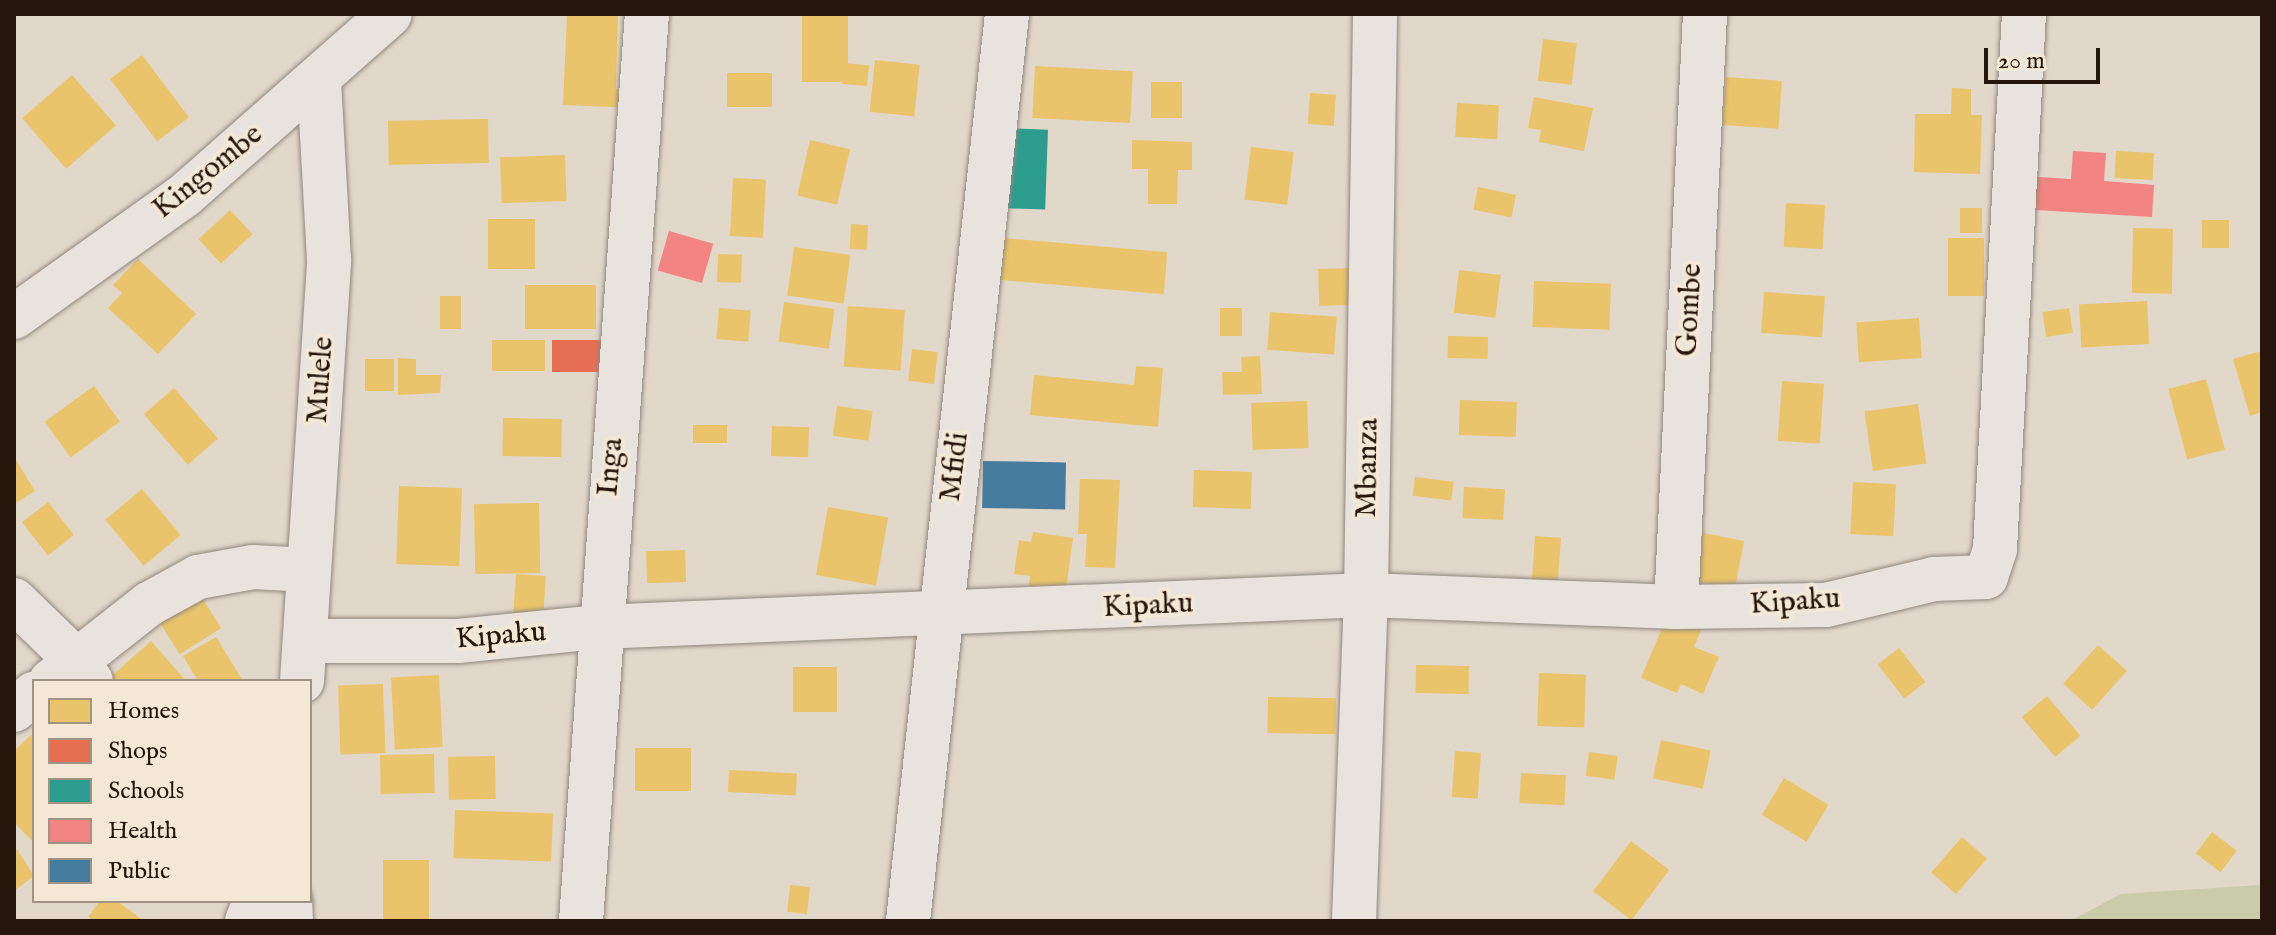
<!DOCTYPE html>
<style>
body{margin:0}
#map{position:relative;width:2276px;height:935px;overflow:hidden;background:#e2d8ca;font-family:"IM FELL English",serif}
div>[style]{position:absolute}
.green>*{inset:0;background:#cacbab}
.homes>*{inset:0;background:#e9c46a;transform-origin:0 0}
.shops>*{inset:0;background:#e76f51;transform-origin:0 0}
.schools>*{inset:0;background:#2a9d8f;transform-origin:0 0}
.health>*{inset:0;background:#f28482;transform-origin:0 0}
.public>*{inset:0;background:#457b9d;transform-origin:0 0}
.roads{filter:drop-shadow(0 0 2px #90887f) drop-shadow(0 0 2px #90887f)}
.minor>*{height:44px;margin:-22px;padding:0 22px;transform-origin:22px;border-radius:22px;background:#e8e3dc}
span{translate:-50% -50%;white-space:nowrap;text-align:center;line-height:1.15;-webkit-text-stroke:8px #f3e7d5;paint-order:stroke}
.street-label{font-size:30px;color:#25150b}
.frame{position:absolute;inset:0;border:16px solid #25150b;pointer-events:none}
.legend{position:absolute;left:32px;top:679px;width:280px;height:224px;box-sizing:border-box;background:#f3e7d5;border:2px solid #a19384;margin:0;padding:10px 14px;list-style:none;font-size:24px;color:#25150b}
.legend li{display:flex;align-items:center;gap:16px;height:40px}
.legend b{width:40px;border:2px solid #a19384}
.scale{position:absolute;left:1984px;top:48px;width:116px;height:36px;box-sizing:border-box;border:4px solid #25150b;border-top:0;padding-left:10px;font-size:24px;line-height:28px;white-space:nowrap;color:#25150b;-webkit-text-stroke:6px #f3e7d5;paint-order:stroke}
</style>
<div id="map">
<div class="green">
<div style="clip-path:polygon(2260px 885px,2262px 921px,2070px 921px,2121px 894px)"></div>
</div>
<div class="homes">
<div style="clip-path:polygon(567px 14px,618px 14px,616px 89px,635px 90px,634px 108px,563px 105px)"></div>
<div style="left:802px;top:14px;width:46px;height:68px"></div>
<div style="left:1543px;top:39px;width:34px;height:42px;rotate:7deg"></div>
<div style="left:142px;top:55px;width:78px;height:40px;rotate:53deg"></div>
<div style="left:875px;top:60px;width:45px;height:52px;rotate:6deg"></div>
<div style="left:844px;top:63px;width:25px;height:21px;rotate:5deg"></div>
<div style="left:1035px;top:66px;width:98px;height:52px;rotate:3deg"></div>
<div style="left:727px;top:73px;width:45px;height:34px"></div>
<div style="left:72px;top:75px;width:67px;height:66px;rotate:49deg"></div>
<div style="left:1726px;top:77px;width:56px;height:48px;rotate:4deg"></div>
<div style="left:1151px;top:82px;width:31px;height:36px"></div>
<div style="clip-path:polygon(1952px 88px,1971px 89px,1971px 115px,1982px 115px,1980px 174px,1914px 172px,1915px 114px,1951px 114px)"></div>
<div style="left:1310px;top:93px;width:26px;height:31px;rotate:4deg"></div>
<div style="clip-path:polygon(1534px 97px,1593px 108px,1584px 151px,1539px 142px,1541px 130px,1528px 128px)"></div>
<div style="left:1457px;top:103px;width:42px;height:34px;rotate:3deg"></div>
<div style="left:488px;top:119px;width:44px;height:100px;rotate:89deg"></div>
<div style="left:810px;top:140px;width:41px;height:57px;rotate:13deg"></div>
<div style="clip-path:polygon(1132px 140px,1192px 142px,1192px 170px,1178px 170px,1177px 204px,1148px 204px,1148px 169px,1132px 169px)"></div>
<div style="left:1251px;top:147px;width:43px;height:53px;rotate:7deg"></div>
<div style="left:2116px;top:151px;width:38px;height:27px;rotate:3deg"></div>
<div style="left:565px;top:155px;width:46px;height:65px;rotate:88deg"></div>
<div style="left:733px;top:178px;width:33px;height:58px;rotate:3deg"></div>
<div style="left:1478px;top:187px;width:39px;height:23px;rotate:12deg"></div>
<div style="left:1786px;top:203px;width:39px;height:44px;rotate:3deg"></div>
<div style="left:1960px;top:208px;width:22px;height:25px"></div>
<div style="left:230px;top:210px;width:33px;height:43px;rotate:47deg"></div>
<div style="left:488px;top:219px;width:47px;height:50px"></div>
<div style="left:2202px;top:220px;width:27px;height:28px"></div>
<div style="left:851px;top:224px;width:17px;height:25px;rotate:3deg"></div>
<div style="left:2133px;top:228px;width:40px;height:65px;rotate:1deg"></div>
<div style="left:992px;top:237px;width:176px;height:42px;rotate:5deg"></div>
<div style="left:1948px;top:238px;width:36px;height:58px"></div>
<div style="left:794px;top:247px;width:57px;height:49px;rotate:8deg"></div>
<div style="left:718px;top:254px;width:24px;height:28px;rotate:2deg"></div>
<div style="clip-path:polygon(138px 259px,196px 314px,158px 354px,108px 308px,122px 293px,113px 285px)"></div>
<div style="left:1349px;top:268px;width:37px;height:31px;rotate:88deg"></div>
<div style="left:1459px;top:270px;width:42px;height:43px;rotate:7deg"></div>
<div style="left:1534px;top:281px;width:77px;height:46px;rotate:2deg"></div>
<div style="left:596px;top:285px;width:44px;height:71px;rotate:90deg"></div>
<div style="left:1764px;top:292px;width:61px;height:41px;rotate:4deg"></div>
<div style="left:440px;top:296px;width:21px;height:33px"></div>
<div style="left:2147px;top:301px;width:43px;height:68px;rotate:87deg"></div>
<div style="left:784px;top:302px;width:51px;height:40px;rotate:8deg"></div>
<div style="left:848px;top:306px;width:57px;height:61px;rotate:4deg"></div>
<div style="left:719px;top:308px;width:32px;height:31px;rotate:5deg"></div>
<div style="left:1220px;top:308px;width:22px;height:28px"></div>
<div style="left:2069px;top:308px;width:25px;height:27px;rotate:81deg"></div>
<div style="left:1270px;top:312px;width:67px;height:38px;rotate:4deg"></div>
<div style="left:1919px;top:318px;width:40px;height:63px;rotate:86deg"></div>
<div style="left:1448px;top:336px;width:40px;height:22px;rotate:1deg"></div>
<div style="left:545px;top:340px;width:31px;height:53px;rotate:90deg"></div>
<div style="left:912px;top:349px;width:26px;height:32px;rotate:7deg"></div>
<div style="clip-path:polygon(2262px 351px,2262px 412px,2250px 416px,2233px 359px)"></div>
<div style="clip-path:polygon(1260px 356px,1262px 394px,1223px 395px,1222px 372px,1242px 372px,1241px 357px)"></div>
<div style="clip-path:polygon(398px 358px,416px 359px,416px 375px,441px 375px,440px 393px,398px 395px)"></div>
<div style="left:365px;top:359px;width:29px;height:32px"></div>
<div style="clip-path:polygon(1136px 366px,1163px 368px,1158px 427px,1030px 415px,1034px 375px,1134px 385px)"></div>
<div style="left:2206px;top:379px;width:73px;height:39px;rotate:75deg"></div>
<div style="left:1782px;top:381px;width:42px;height:60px;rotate:4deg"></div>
<div style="left:94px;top:386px;width:44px;height:61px;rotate:54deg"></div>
<div style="left:174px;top:388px;width:67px;height:40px;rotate:49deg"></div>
<div style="left:1460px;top:400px;width:57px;height:35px;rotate:2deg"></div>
<div style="left:1307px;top:401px;width:47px;height:56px;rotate:88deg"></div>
<div style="left:1918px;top:404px;width:60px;height:54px;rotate:82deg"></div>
<div style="left:837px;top:406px;width:36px;height:30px;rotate:8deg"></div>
<div style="left:503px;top:418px;width:59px;height:38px;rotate:1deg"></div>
<div style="left:693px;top:425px;width:34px;height:18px"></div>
<div style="left:772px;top:426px;width:37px;height:30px;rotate:2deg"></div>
<div style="clip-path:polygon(14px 457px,35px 491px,14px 504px)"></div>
<div style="left:1194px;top:470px;width:58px;height:37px;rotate:2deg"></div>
<div style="left:1415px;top:477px;width:39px;height:19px;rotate:7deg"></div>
<div style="clip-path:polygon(1080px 479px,1120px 480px,1115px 568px,1085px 567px,1087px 534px,1078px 534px)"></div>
<div style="left:1853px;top:482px;width:43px;height:52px;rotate:3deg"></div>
<div style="left:399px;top:486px;width:63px;height:78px;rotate:2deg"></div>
<div style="left:1464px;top:487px;width:41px;height:31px;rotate:3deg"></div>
<div style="left:142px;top:489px;width:60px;height:48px;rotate:50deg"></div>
<div style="left:48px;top:502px;width:42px;height:33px;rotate:52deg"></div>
<div style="left:539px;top:503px;width:70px;height:65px;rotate:89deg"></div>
<div style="left:828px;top:507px;width:61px;height:69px;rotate:10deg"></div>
<div style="clip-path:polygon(1033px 532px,1073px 538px,1065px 597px,1028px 592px,1030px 576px,1014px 574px,1019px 540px,1031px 542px)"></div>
<div style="left:1698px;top:532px;width:47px;height:49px;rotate:11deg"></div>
<div style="left:1535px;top:536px;width:26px;height:46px;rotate:4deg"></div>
<div style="left:685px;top:550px;width:32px;height:39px;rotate:88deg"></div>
<div style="left:516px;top:574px;width:30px;height:41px;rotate:4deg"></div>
<div style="left:201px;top:596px;width:38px;height:49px;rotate:58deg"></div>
<div style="clip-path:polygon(1667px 616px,1701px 630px,1694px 647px,1719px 657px,1703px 694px,1681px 684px,1677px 693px,1641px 678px)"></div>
<div style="clip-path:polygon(216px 637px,243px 681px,198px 681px,183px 656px)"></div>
<div style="clip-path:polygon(151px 641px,186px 681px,106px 681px)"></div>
<div style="left:2098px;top:645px;width:39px;height:52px;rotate:42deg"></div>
<div style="left:1899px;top:648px;width:43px;height:27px;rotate:52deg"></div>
<div style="left:1416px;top:665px;width:53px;height:28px;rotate:1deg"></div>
<div style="left:793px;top:667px;width:44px;height:45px"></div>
<div style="left:1539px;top:673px;width:47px;height:53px;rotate:2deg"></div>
<div style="left:439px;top:675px;width:72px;height:48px;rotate:87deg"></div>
<div style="left:383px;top:684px;width:69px;height:45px;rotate:88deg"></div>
<div style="left:2047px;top:696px;width:52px;height:33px;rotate:50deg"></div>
<div style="left:1268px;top:697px;width:68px;height:36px;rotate:1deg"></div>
<div style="clip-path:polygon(32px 734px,34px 737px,34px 843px,14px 822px,14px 751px)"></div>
<div style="left:1661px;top:740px;width:51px;height:39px;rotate:12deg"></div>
<div style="left:635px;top:748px;width:56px;height:43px"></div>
<div style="left:1455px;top:751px;width:26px;height:46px;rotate:4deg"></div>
<div style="left:1589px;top:752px;width:29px;height:24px;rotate:8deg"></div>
<div style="left:434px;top:754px;width:39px;height:54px;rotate:89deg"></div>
<div style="left:495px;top:756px;width:43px;height:47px;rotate:89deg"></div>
<div style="left:729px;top:770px;width:68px;height:22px;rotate:3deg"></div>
<div style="left:1521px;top:773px;width:45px;height:30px;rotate:3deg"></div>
<div style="left:1784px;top:778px;width:52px;height:43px;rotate:31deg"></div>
<div style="left:455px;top:810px;width:98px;height:48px;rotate:2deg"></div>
<div style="left:2212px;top:832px;width:31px;height:27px;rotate:37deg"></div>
<div style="left:1962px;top:837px;width:33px;height:47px;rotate:41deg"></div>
<div style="left:1631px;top:841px;width:48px;height:63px;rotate:37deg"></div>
<div style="clip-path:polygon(17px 849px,34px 876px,14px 891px,14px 852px)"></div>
<div style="left:383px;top:860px;width:46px;height:61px"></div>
<div style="left:790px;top:885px;width:20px;height:27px;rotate:6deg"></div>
<div style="clip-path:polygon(100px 901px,117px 901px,144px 921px,94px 921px,88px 917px)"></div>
</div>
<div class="shops">
<div style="left:552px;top:340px;width:54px;height:32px"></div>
</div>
<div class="schools">
<div style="left:1001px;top:128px;width:47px;height:80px;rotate:2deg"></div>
</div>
<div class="health">
<div style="clip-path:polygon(2073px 151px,2106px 153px,2104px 181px,2154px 185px,2152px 217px,2020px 209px,2022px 176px,2071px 179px)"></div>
<div style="left:669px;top:231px;width:46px;height:41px;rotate:16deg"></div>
</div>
<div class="public">
<div style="left:983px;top:461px;width:83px;height:47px;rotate:1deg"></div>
</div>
<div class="roads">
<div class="minor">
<div style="left:14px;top:317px;width:210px;rotate:-35.5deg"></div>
<div style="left:185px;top:195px;width:273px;rotate:-41.4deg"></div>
<div style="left:14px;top:600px;width:88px;rotate:44.1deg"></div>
<div style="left:77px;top:661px;width:24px;rotate:55deg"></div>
<div style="left:1676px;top:607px;width:594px;rotate:-87.2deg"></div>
<div style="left:308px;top:641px;width:150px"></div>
<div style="left:458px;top:641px;width:142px;rotate:-5.7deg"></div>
<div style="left:599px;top:627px;width:768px;rotate:-2.39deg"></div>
<div style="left:1366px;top:595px;width:310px;rotate:2.2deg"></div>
<div style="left:1676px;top:607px;width:150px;rotate:-0.8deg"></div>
<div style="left:1826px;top:605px;width:111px;rotate:-13.5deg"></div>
<div style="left:1934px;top:579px;width:52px;rotate:-2.2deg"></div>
<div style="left:1986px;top:577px;width:29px;rotate:-72deg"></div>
<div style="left:1995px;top:549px;width:536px;rotate:-86.9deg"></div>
<div style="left:51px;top:681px;width:125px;rotate:-38.2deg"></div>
<div style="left:149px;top:604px;width:56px;rotate:-28.9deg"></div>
<div style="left:198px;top:577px;width:56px;rotate:-10.3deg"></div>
<div style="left:253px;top:567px;width:56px;rotate:3.1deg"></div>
<div style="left:302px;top:681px;width:422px;rotate:-86.3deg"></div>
<div style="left:329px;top:260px;width:180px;rotate:-93.2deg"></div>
<div style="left:14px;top:710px;width:26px;rotate:-39deg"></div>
<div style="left:290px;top:901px;width:20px;rotate:87deg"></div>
<div style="left:247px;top:921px;width:22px;rotate:-68deg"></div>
<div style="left:581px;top:921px;width:909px;rotate:-85.84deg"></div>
<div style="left:908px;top:921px;width:912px;rotate:-83.77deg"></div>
<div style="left:1354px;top:921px;width:326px;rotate:-87.9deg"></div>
<div style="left:1366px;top:595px;width:581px;rotate:-89.11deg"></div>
</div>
</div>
<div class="street-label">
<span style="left:208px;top:172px;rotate:-39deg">Kingombe</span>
<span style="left:1690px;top:310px;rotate:-87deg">Gombe</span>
<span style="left:321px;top:380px;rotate:-86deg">Mulele</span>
<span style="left:611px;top:467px;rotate:-85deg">Inga</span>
<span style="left:955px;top:467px;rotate:-83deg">Mfidi</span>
<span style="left:1368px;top:468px;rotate:-89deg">Mbanza</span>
<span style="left:1795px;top:602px;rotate:-4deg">Kipaku</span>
<span style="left:1148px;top:606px;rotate:-3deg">Kipaku</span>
<span style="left:501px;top:636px;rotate:-5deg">Kipaku</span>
</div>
<div class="frame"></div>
<ul class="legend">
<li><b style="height:22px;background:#e9c46a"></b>Homes</li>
<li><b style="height:22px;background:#e76f51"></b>Shops</li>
<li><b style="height:22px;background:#2a9d8f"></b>Schools</li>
<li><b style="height:22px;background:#f28482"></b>Health</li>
<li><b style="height:22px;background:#457b9d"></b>Public</li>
</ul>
<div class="scale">20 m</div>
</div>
